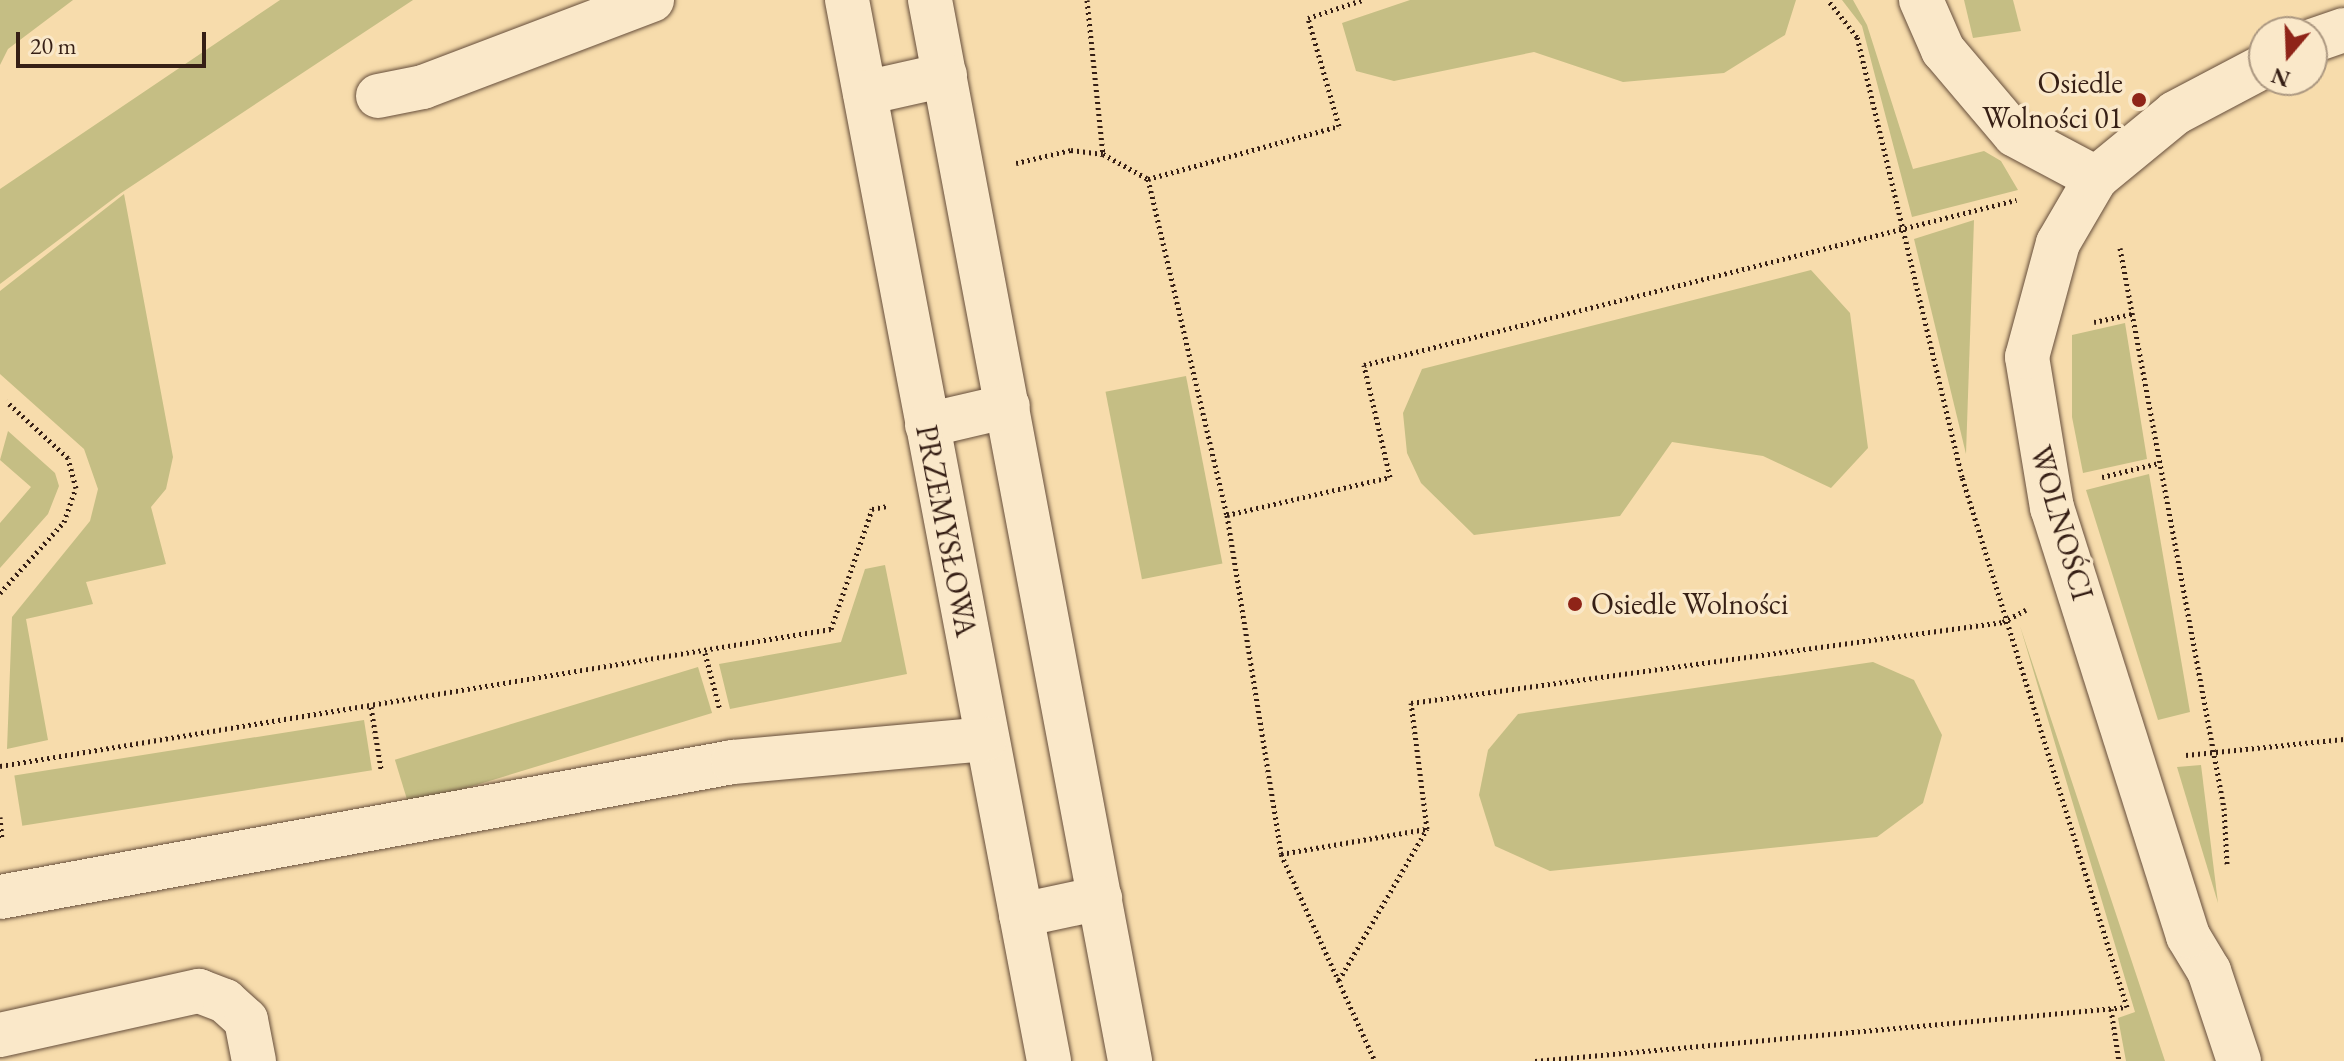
<!DOCTYPE html>
<meta charset="utf-8">
<style>
body{margin:0}
#map{position:relative;width:2344px;height:1061px;overflow:hidden;background:#f7dcac;font-family:"EB Garamond",serif}
div>[style]{position:absolute}
.green>*{inset:0;background:#c5be84;transform-origin:0 0}
.path>*{height:5px;margin-top:-2.5px;transform-origin:0;background:repeating-linear-gradient(90deg,#361f15 0 2px,transparent 0 6px)}
.roads{filter:drop-shadow(0 0 2px #664e3b) drop-shadow(0 0 2px #664e3b)}
.minor>*{height:44px;margin:-22px;padding:0 22px;transform-origin:22px;border-radius:22px;background:#fae8c9}
.dots>*{width:22px;height:22px;translate:-50% -50%;box-sizing:border-box;border:4px solid #fae8c9;border-radius:50%}
span{translate:-50% -50%;white-space:nowrap;text-align:center;line-height:1.15;-webkit-text-stroke:7px #fae8c9;paint-order:stroke}
.poi-label{font-size:30px;color:#361f15}
.right{translate:-100% -50%;text-align:right}
.left{translate:0 -50%;text-align:left}
.street-label{font-size:30px;color:#361f15}
.north{position:absolute;left:2248px;top:16px;width:80px;height:80px;box-sizing:border-box;background:#fae8c9;border:2px solid #ac9881;border-radius:50%;rotate:199deg;font-size:22px;font-weight:700;line-height:32px;text-align:center;color:#361f15}
.north::after{content:'';display:block;margin:auto;width:28px;height:36px;background:#8f2418;clip-path:polygon(50% 0,100% 100%,50% 72%,0 100%)}
.scale{position:absolute;left:16px;top:32px;width:190px;height:36px;box-sizing:border-box;border:4px solid #361f15;border-top:0;padding-left:10px;font-size:24px;line-height:28px;white-space:nowrap;color:#361f15;-webkit-text-stroke:6px #fae8c9;paint-order:stroke}
</style>
<div id="map">
<div class="green">
<div style="clip-path:polygon(0 0,73px 0,8px 49px,0 65px)"></div>
<div style="clip-path:polygon(280px 0,413px 0,121px 193px,0 284px,0 189px)"></div>
<div style="clip-path:polygon(1410px 0,1796px 0,1785px 35px,1724px 73px,1623px 82px,1534px 52px,1394px 81px,1356px 71px,1342px 23px)"></div>
<div style="clip-path:polygon(1842px 0,1853px 0,1867px 25px,1913px 169px,1984px 151px,2001px 161px,2018px 190px,1912px 217px,1862px 26px)"></div>
<div style="clip-path:polygon(1964px 0,2013px 0,2021px 31px,1973px 38px)"></div>
<div style="clip-path:polygon(124px 194px,173px 457px,166px 489px,151px 507px,166px 564px,86px 582px,93px 604px,26px 619px,48px 740px,7px 749px,12px 617px,90px 521px,98px 489px,84px 449px,0 374px,0 291px)"></div>
<div style="clip-path:polygon(1974px 220px,1966px 454px,1914px 239px)"></div>
<div style="clip-path:polygon(1811px 270px,1850px 313px,1868px 448px,1831px 488px,1763px 456px,1672px 442px,1620px 516px,1474px 535px,1421px 483px,1407px 453px,1403px 413px,1422px 369px)"></div>
<div style="clip-path:polygon(2125px 323px,2147px 459px,2083px 473px,2072px 417px,2072px 335px)"></div>
<div style="left:1186px;top:376px;width:191px;height:82px;rotate:79deg"></div>
<div style="clip-path:polygon(8px 431px,55px 473px,59px 486px,48px 514px,0 568px,0 523px,31px 487px,0 460px)"></div>
<div style="clip-path:polygon(2149px 474px,2190px 712px,2158px 720px,2086px 490px)"></div>
<div style="clip-path:polygon(885px 565px,907px 674px,730px 709px,719px 664px,841px 642px,865px 569px)"></div>
<div style="clip-path:polygon(2020px 626px,2165px 1061px,2126px 1061px,2118px 1018px,2135px 1012px)"></div>
<div style="clip-path:polygon(1873px 662px,1914px 680px,1942px 735px,1923px 803px,1877px 837px,1550px 871px,1495px 846px,1479px 795px,1488px 750px,1518px 714px)"></div>
<div style="left:698px;top:667px;width:48px;height:317px;rotate:73deg"></div>
<div style="left:364px;top:720px;width:51px;height:354px;rotate:81deg"></div>
<div style="clip-path:polygon(2201px 765px,2218px 903px,2177px 767px)"></div>
</div>
<div class="path">
<div style="left:1087px;top:0;width:155px;rotate:84.1deg"></div>
<div style="left:1103px;top:154px;width:51px;rotate:29.1deg"></div>
<div style="left:1148px;top:179px;width:345px;rotate:76.8deg"></div>
<div style="left:1227px;top:515px;width:343px;rotate:80.9deg"></div>
<div style="left:1281px;top:854px;width:227px;rotate:65.6deg"></div>
<div style="left:1016px;top:163px;width:57px;rotate:-13.3deg"></div>
<div style="left:1071px;top:150px;width:32px;rotate:7deg"></div>
<div style="left:1148px;top:179px;width:198px;rotate:-15.5deg"></div>
<div style="left:1339px;top:126px;width:112px;rotate:-106deg"></div>
<div style="left:1308px;top:18px;width:57px;rotate:-18.4deg"></div>
<div style="left:2120px;top:248px;width:570px;rotate:79.48deg"></div>
<div style="left:2224px;top:808px;width:56px;rotate:86.9deg"></div>
<div style="left:2094px;top:322px;width:39px;rotate:-12deg"></div>
<div style="left:2102px;top:477px;width:59px;rotate:-13.8deg"></div>
<div style="left:1227px;top:515px;width:167px;rotate:-13.1deg"></div>
<div style="left:1390px;top:477px;width:115px;rotate:-103.1deg"></div>
<div style="left:1364px;top:365px;width:673px;rotate:-14.2deg"></div>
<div style="left:0;top:593px;width:96px;rotate:-48deg"></div>
<div style="left:64px;top:522px;width:36px;rotate:-71deg"></div>
<div style="left:76px;top:488px;width:31px;rotate:-105deg"></div>
<div style="left:68px;top:458px;width:84px;rotate:-137.4deg"></div>
<div style="left:705px;top:653px;width:59px;rotate:75.3deg"></div>
<div style="left:371px;top:707px;width:63px;rotate:80.8deg"></div>
<div style="left:2186px;top:755px;width:159px;rotate:-5.8deg"></div>
<div style="left:0;top:766px;width:842px;rotate:-9.36deg"></div>
<div style="left:831px;top:629px;width:127px;rotate:-71.1deg"></div>
<div style="left:872px;top:509px;width:15px;rotate:-11deg"></div>
<div style="left:0;top:817px;width:23px;rotate:85deg"></div>
<div style="left:1281px;top:854px;width:147px;rotate:-9.8deg"></div>
<div style="left:1339px;top:980px;width:175px;rotate:-59.8deg"></div>
<div style="left:1427px;top:829px;width:127px;rotate:-97.2deg"></div>
<div style="left:1411px;top:703px;width:598px;rotate:-7.79deg"></div>
<div style="left:2003px;top:622px;width:26px;rotate:-28deg"></div>
<div style="left:2111px;top:1009px;width:53px;rotate:81.3deg"></div>
<div style="left:1535px;top:1061px;width:594px;rotate:-5.21deg"></div>
<div style="left:2127px;top:1007px;width:555px;rotate:-107.29deg"></div>
<div style="left:1962px;top:477px;width:452px;rotate:-103.4deg"></div>
<div style="left:1857px;top:37px;width:47px;rotate:-128.1deg"></div>
</div>
<div class="roads">
<div class="minor">
<div style="left:847px;top:0;width:1080px;rotate:79.22deg"></div>
<div style="left:930px;top:0;width:1080px;rotate:79.32deg"></div>
<div style="left:1921px;top:0;width:55px;rotate:66.3deg"></div>
<div style="left:1943px;top:50px;width:111px;rotate:49.7deg"></div>
<div style="left:2015px;top:135px;width:92px;rotate:28deg"></div>
<div style="left:2312px;top:41px;width:34px;rotate:-19deg"></div>
<div style="left:865px;top:93px;width:82px;rotate:-12.7deg"></div>
<div style="left:378px;top:96px;width:46px;rotate:-11.3deg"></div>
<div style="left:423px;top:87px;width:245px;rotate:-20.8deg"></div>
<div style="left:927px;top:425px;width:83px;rotate:-13.2deg"></div>
<div style="left:0;top:897px;width:745px;rotate:-10.44deg"></div>
<div style="left:733px;top:762px;width:253px;rotate:-5.2deg"></div>
<div style="left:1021px;top:915px;width:81px;rotate:-12.1deg"></div>
<div style="left:0;top:1035px;width:204px;rotate:-12.5deg"></div>
<div style="left:199px;top:991px;width:28px;rotate:21deg"></div>
<div style="left:225px;top:1001px;width:28px;rotate:42deg"></div>
<div style="left:246px;top:1020px;width:42px;rotate:79deg"></div>
<div style="left:2239px;top:1061px;width:95px;rotate:-108.4deg"></div>
<div style="left:2209px;top:971px;width:41px;rotate:-121deg"></div>
<div style="left:2188px;top:936px;width:449px;rotate:-107.6deg"></div>
<div style="left:2052px;top:508px;width:153px;rotate:-99.4deg"></div>
<div style="left:2027px;top:357px;width:118px;rotate:-74.8deg"></div>
<div style="left:2058px;top:243px;width:75px;rotate:-59.7deg"></div>
<div style="left:2096px;top:178px;width:102px;rotate:-39.4deg"></div>
<div style="left:2175px;top:113px;width:101px;rotate:-27.8deg"></div>
</div>
</div>
<div class="dots">
<div style="left:2139px;top:100px;background:#8f2418"></div>
<div style="left:1575px;top:604px;background:#8f2418"></div>
</div>
<div class="poi-label">
<span class="right" style="left:2123px;top:100px">Osiedle<br>Wolności 01</span>
<span class="left" style="left:1591px;top:604px">Osiedle Wolności</span>
</div>
<div class="street-label">
<span style="left:2061px;top:523px;rotate:74deg">WOLNOŚCI</span>
<span style="left:946px;top:531px;rotate:79deg">PRZEMYSŁOWA</span>
</div>
<div class="north">N</div>
<div class="scale">20 m</div>
</div>
